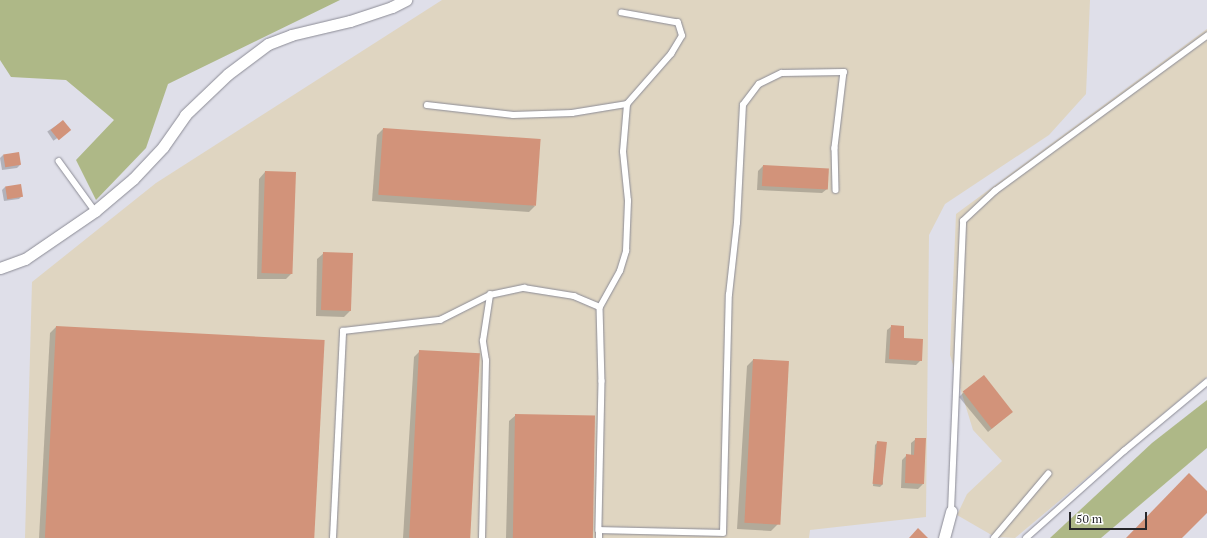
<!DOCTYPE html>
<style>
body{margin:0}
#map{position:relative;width:1207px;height:538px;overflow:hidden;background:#dfdfe9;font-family:"PT Serif",serif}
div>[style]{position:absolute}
.industrial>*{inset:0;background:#dfd5c1}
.green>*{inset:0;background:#aeb887}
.shadow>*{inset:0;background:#0003;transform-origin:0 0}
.building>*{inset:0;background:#d2937a;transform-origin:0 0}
.roads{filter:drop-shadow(0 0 1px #8b8b95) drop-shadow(0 0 1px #8b8b95)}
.service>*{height:5.5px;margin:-2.75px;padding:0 2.75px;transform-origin:2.75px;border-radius:2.75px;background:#fff}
.minor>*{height:11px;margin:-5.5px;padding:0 5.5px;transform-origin:5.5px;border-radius:5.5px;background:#fff}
span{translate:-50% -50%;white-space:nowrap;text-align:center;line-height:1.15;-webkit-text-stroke:4px #fff;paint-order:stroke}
.scale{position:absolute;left:1069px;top:512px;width:78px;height:18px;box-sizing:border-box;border:2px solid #27272b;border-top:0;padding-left:5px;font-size:12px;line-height:14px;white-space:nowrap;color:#27272b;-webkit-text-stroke:3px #fff;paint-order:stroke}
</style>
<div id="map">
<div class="industrial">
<div style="clip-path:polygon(442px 0,1090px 0,1086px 94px,1049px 135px,945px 204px,929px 235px,926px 517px,810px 530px,809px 538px,25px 538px,32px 282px,156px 183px)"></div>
<div style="clip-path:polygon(1207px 29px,1207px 377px,1015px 538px,995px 537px,957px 515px,967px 494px,1002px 461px,973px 430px,950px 355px,956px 214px)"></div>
</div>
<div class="green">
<div style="clip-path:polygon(0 0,340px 0,168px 84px,146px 148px,96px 200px,76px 160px,114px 120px,66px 80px,11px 77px,0 60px)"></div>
<div style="clip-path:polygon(1207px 400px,1207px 448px,1101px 538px,1050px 538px,1152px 443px)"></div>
</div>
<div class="shadow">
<div style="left:63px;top:121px;width:11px;height:19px;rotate:56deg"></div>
<div style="clip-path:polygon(383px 129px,535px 206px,529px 212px,372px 201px,377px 135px)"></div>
<div style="clip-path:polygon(3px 155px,20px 165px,17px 168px,2px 170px,0 158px)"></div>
<div style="clip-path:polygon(763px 166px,827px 189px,822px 193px,757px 190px,758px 171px)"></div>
<div style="clip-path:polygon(265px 172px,292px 273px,286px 279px,257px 279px,259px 179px)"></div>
<div style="clip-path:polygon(5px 187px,22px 196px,19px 199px,4px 201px,2px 190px)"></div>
<div style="clip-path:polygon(324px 253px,350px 311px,344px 317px,316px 316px,317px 259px)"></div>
<div style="clip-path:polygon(892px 326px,921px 360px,916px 365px,885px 363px,887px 330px)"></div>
<div style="clip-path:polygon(56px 327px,312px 538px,39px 538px,50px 333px)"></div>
<div style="clip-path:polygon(420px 351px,468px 538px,403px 538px,414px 357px)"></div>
<div style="clip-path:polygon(753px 360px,778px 524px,771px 531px,737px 529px,747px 366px)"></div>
<div style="clip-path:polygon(964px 392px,1007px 416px,988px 432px,959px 397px)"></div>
<div style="clip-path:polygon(516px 415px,590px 538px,506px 538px,509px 421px)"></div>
<div style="clip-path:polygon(916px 439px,925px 439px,923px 484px,918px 489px,901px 488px,902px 460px,907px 455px,911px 455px,911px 443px)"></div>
<div style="clip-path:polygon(878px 442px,883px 484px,880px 487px,873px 486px,875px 445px)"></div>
</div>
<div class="building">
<div style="left:63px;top:120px;width:13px;height:16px;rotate:51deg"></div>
<div style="left:383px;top:128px;width:158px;height:67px;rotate:4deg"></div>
<div style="left:19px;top:152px;width:13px;height:16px;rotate:81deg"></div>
<div style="left:763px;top:165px;width:66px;height:21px;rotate:3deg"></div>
<div style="left:265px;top:171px;width:31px;height:102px;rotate:2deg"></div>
<div style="left:21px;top:184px;width:13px;height:16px;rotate:81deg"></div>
<div style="left:323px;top:252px;width:30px;height:58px;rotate:2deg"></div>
<div style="clip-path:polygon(891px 325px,904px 326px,904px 338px,923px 339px,922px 361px,889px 359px)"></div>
<div style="left:56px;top:326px;width:269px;height:212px;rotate:3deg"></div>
<div style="left:419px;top:350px;width:61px;height:188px;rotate:3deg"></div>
<div style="left:753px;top:359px;width:36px;height:164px;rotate:3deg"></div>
<div style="left:984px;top:375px;width:47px;height:27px;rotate:52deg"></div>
<div style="left:515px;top:414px;width:80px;height:124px;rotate:1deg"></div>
<div style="clip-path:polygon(915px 438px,926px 438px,924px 484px,905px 483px,906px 454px,914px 455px)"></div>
<div style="left:877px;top:441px;width:10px;height:43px;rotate:6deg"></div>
<div style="clip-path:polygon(1189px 473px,1207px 491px,1207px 513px,1182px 538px,1126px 538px)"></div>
<div style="clip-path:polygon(918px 528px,928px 538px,909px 538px)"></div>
</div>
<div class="roads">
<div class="service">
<div style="left:427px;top:105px;width:87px;rotate:6.6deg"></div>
<div style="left:513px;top:115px;width:59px;rotate:-1.9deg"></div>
<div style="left:572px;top:113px;width:56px;rotate:-9.3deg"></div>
<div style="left:59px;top:161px;width:62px;rotate:54.2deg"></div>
<div style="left:600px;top:307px;width:41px;rotate:-60.9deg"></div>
<div style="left:620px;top:271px;width:21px;rotate:-73deg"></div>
<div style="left:626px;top:251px;width:50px;rotate:-87.7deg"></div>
<div style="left:628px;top:201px;width:49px;rotate:-95.8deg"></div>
<div style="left:623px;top:152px;width:48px;rotate:-85.2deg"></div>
<div style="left:627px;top:104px;width:67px;rotate:-48.7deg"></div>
<div style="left:671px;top:54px;width:21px;rotate:-59deg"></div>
<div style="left:682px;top:36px;width:14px;rotate:-107deg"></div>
<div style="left:678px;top:23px;width:57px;rotate:-169.9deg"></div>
<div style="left:951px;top:511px;width:290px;rotate:-87.6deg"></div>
<div style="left:963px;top:221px;width:44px;rotate:-43.2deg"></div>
<div style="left:995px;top:191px;width:263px;rotate:-36.2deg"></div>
<div style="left:333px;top:538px;width:207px;rotate:-87.2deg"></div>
<div style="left:343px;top:331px;width:98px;rotate:-6.5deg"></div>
<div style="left:440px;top:320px;width:56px;rotate:-26.6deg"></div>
<div style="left:490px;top:295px;width:35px;rotate:-12deg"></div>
<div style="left:524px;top:288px;width:51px;rotate:9.1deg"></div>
<div style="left:574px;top:296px;width:28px;rotate:23deg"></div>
<div style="left:600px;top:307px;width:74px;rotate:88.5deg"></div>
<div style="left:602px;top:381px;width:149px;rotate:91.2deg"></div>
<div style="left:482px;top:538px;width:177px;rotate:-88.7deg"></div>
<div style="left:486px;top:361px;width:20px;rotate:-99deg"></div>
<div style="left:483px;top:341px;width:47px;rotate:-81.3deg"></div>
<div style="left:599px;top:538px;width:8px;rotate:-90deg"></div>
<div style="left:599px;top:530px;width:124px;rotate:1.4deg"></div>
<div style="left:723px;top:533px;width:238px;rotate:-88.6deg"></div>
<div style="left:729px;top:295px;width:72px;rotate:-83.7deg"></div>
<div style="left:737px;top:223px;width:118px;rotate:-87.1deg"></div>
<div style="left:743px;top:105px;width:26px;rotate:-53deg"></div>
<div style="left:759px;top:84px;width:25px;rotate:-26deg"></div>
<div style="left:782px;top:73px;width:62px;rotate:-0.9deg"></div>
<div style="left:844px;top:72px;width:77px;rotate:96.8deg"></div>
<div style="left:835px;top:148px;width:42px;rotate:88.6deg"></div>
<div style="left:994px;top:538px;width:84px;rotate:-49.8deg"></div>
<div style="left:1026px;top:538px;width:131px;rotate:-41.6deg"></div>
<div style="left:1124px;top:451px;width:108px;rotate:-39.7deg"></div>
</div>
<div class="minor">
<div style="left:0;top:268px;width:27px;rotate:-20deg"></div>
<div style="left:25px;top:259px;width:85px;rotate:-34.4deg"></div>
<div style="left:95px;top:211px;width:50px;rotate:-40.1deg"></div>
<div style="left:133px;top:179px;width:44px;rotate:-46.8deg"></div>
<div style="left:163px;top:147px;width:39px;rotate:-55deg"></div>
<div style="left:185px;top:115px;width:59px;rotate:-43.6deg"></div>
<div style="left:228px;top:74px;width:50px;rotate:-36.9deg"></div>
<div style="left:268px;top:44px;width:25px;rotate:-21deg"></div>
<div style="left:291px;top:35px;width:61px;rotate:-13.3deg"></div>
<div style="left:350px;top:21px;width:44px;rotate:-18.4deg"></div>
<div style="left:392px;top:7px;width:16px;rotate:-27deg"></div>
<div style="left:944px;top:538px;width:28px;rotate:-75deg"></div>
</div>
</div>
<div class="scale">50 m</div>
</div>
